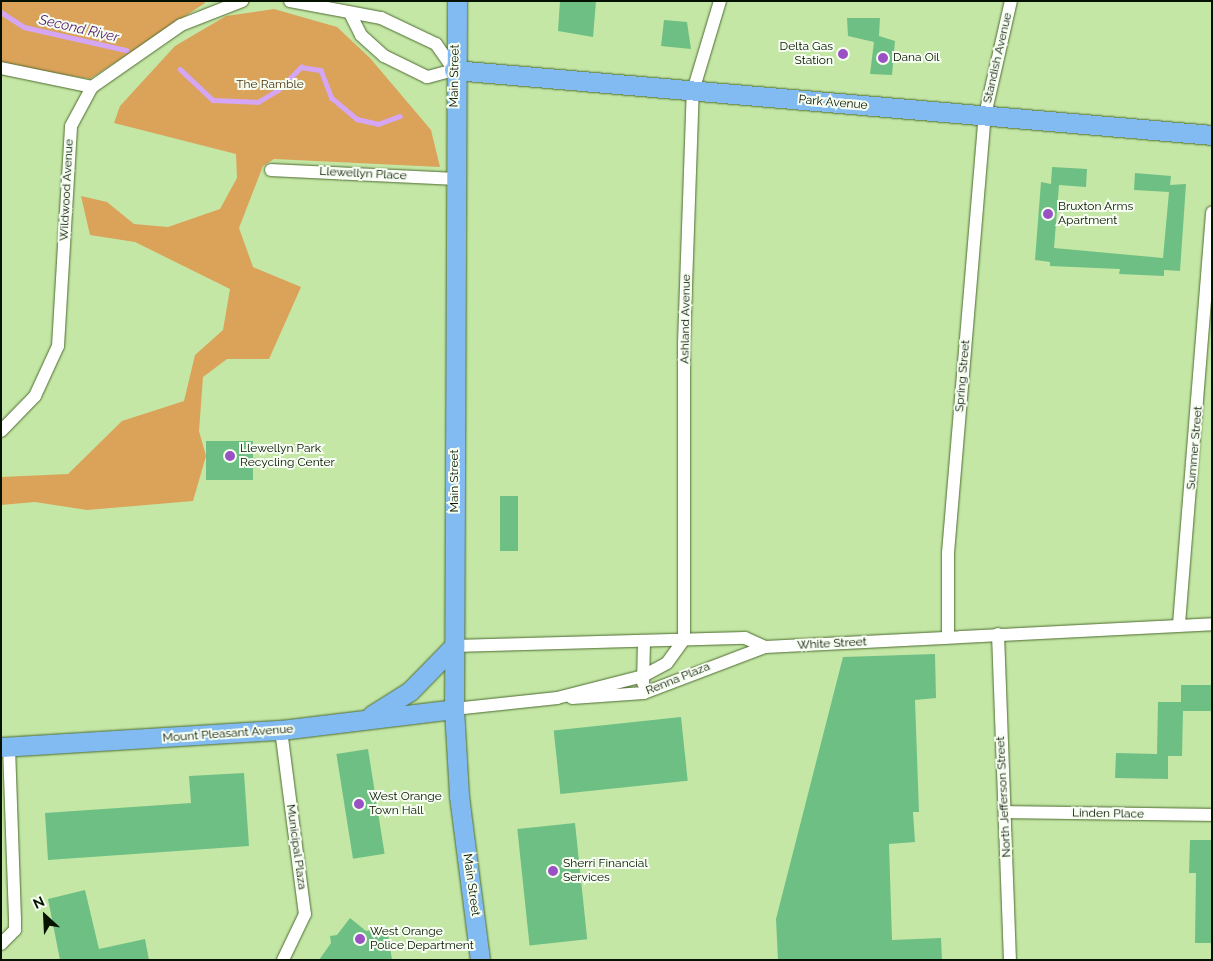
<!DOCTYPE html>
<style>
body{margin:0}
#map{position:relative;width:1213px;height:961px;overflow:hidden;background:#c4e7a6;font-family:Raleway,sans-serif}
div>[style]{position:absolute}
.green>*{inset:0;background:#dba25a}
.stream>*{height:4.5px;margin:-2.25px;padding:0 2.25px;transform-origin:2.25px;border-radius:2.25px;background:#d4a6f3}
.building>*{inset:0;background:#6ebf84;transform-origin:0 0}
.roads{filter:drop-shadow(0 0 1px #4e6c30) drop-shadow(0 0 1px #4e6c30)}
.minor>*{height:12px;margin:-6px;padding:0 6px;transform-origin:6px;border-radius:6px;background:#fff}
.primary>*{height:19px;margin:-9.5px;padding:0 9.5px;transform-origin:9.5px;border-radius:9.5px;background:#82bbf2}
.dots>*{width:14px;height:14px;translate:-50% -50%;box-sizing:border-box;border:2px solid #f6fef1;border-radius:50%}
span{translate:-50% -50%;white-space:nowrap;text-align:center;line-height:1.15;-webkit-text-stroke:4px #f6fef1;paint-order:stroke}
.poi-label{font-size:12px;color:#061200}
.right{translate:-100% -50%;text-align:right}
.left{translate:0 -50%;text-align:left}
.street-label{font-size:12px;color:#061200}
.park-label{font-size:12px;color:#49300f}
.water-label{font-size:14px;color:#561b74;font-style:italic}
.frame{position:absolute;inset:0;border:2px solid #061200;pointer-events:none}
.north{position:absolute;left:20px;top:891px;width:50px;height:50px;-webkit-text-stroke:4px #f6fef1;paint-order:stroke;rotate:335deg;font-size:14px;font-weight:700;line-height:20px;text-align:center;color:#061200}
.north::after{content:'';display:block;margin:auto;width:18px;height:22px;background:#061200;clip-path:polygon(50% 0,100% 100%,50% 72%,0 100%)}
</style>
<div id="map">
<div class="green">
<div style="clip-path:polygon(1px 1px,203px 1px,205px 3px,90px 79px,1px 64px)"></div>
<div style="clip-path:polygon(274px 9px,337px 27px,370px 58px,431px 130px,440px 167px,274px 159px,263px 166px,239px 228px,253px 267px,301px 287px,269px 359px,227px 359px,203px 377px,199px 431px,206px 456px,193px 501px,87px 510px,35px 502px,1px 505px,1px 477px,68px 474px,122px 421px,184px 401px,195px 355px,223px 330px,230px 289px,135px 242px,90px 235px,81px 196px,107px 202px,134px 224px,168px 227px,220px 209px,237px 178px,236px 154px,114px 123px,120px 106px,175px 46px,226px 16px)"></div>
</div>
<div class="stream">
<div style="left:1px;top:12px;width:27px;rotate:33deg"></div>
<div style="left:24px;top:27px;width:105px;rotate:12.7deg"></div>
<div style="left:180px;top:69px;width:45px;rotate:43.2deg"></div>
<div style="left:213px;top:100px;width:45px;rotate:2.5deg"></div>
<div style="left:258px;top:102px;width:23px;rotate:-31deg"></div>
<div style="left:278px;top:90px;width:33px;rotate:-45deg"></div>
<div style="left:301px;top:67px;width:20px;rotate:9deg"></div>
<div style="left:321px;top:70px;width:30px;rotate:69deg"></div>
<div style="left:332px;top:98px;width:33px;rotate:40deg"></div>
<div style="left:357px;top:119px;width:22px;rotate:13deg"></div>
<div style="left:378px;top:124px;width:23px;rotate:-20deg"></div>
</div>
<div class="building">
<div style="clip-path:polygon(560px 1px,596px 1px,593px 37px,558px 31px)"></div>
<div style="clip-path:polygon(847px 18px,880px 18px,879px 36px,895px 41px,892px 75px,870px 74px,874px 42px,848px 36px)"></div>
<div style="clip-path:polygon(664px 20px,687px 22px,691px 49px,661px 46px)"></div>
<div style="clip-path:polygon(1052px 167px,1087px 169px,1086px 187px,1059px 185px,1054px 248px,1163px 258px,1169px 192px,1134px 190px,1135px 173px,1171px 176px,1170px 185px,1186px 184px,1180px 271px,1164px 270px,1164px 276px,1119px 274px,1120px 269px,1050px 266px,1050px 262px,1035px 260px,1041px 182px,1051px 184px)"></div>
<div style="left:253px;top:441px;width:39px;height:47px;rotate:90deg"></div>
<div style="left:500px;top:496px;width:18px;height:55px"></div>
<div style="clip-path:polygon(935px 654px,936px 698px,915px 700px,919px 812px,913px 812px,915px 842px,889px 844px,892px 940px,941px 938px,942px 960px,778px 960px,776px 919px,843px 657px)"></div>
<div style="clip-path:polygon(1181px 685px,1212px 685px,1212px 711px,1183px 711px,1182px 756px,1168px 756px,1168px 779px,1115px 778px,1116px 753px,1157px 754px,1158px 702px,1181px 702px)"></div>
<div style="left:681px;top:717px;width:64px;height:128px;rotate:84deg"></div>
<div style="left:368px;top:749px;width:106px;height:32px;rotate:81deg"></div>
<div style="clip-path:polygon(244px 773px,249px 846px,48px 860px,45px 813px,191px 803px,189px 776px)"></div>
<div style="left:575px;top:823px;width:117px;height:58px;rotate:84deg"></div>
<div style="clip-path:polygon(1190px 840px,1212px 840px,1212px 943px,1195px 943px,1196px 873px,1189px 873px)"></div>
<div style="clip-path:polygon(85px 890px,99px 949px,145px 939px,149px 960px,60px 960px,48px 899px)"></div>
<div style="clip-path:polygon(350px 918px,366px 931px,387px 927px,392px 960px,319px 960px,331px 943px,330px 936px,337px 935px)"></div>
</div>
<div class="roads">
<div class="minor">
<div style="left:290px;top:1px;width:93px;rotate:10.6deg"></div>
<div style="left:381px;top:18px;width:61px;rotate:25.3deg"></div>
<div style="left:436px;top:44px;width:32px;rotate:55deg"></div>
<div style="left:454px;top:70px;width:28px;rotate:165deg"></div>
<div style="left:427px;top:77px;width:48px;rotate:-154deg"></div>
<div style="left:384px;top:56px;width:31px;rotate:-138deg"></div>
<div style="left:361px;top:35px;width:22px;rotate:-117deg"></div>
<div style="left:1px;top:68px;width:93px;rotate:11.8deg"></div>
<div style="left:271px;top:170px;width:185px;rotate:2.8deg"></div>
<div style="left:1px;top:431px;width:49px;rotate:-45.8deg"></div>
<div style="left:35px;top:396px;width:55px;rotate:-65.3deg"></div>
<div style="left:58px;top:346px;width:220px;rotate:-86.6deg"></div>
<div style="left:71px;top:126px;width:44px;rotate:-61.7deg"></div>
<div style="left:92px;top:87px;width:108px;rotate:-34.9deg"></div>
<div style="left:181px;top:25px;width:66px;rotate:-21.5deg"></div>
<div style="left:1179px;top:624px;width:413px;rotate:-85.4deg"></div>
<div style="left:998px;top:634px;width:326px;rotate:87.9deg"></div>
<div style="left:948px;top:637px;width:84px;rotate:-90deg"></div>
<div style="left:948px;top:553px;width:440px;rotate:-85.2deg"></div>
<div style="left:985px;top:115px;width:117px;rotate:-77.2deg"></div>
<div style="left:454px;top:646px;width:291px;rotate:-1.6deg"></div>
<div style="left:745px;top:638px;width:22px;rotate:24deg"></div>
<div style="left:765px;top:647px;width:448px;rotate:-2.9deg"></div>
<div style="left:643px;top:683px;width:41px;rotate:-88.6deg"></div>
<div style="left:572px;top:698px;width:72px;rotate:-4deg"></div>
<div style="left:644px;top:693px;width:129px;rotate:-20.8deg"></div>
<div style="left:454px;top:709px;width:104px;rotate:-6.1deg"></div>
<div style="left:557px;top:698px;width:89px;rotate:-14.3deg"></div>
<div style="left:643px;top:676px;width:27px;rotate:-28deg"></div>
<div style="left:667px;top:663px;width:29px;rotate:-54deg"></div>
<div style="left:684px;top:640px;width:297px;rotate:-90deg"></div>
<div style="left:684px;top:343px;width:252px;rotate:-88deg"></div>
<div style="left:693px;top:91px;width:94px;rotate:-73.3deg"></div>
<div style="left:281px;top:730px;width:186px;rotate:82.6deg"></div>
<div style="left:305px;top:914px;width:51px;rotate:115.6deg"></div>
<div style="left:1005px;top:812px;width:207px;rotate:0.8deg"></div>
<div style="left:1px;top:944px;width:20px;rotate:-45deg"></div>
<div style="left:15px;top:930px;width:11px;rotate:-90deg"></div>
<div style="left:15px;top:919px;width:172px;rotate:-92deg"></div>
</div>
<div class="primary">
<div style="left:457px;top:1px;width:708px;rotate:90.24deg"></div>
<div style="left:454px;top:709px;width:87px;rotate:86.7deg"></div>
<div style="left:459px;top:796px;width:165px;rotate:82.7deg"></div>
<div style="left:454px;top:70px;width:761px;rotate:4.9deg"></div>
<div style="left:372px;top:715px;width:45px;rotate:-32.3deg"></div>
<div style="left:410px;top:691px;width:63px;rotate:-45.6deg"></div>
<div style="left:1px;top:747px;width:281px;rotate:-3.5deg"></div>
<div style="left:281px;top:730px;width:174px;rotate:-6.9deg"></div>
</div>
</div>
<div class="dots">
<div style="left:843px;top:54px;background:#9a51c4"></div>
<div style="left:883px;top:58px;background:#9a51c4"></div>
<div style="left:1048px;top:214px;background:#9a51c4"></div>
<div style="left:230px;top:456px;background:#9a51c4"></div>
<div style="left:359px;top:804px;background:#9a51c4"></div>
<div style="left:553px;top:871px;background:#9a51c4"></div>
<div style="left:360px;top:939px;background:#9a51c4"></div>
</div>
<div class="poi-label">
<span class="right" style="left:833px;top:54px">Delta Gas<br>Station</span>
<span class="left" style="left:893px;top:58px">Dana Oil</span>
<span class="left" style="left:1058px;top:214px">Bruxton Arms<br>Apartment</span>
<span class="left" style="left:240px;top:456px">Llewellyn Park<br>Recycling Center</span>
<span class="left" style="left:369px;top:804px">West Orange<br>Town Hall</span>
<span class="left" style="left:563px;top:871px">Sherri Financial<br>Services</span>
<span class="left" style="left:370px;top:939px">West Orange<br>Police Department</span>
</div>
<div class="street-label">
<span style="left:998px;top:58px;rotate:-77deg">Standish Avenue</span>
<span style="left:455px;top:76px;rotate:-89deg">Main Street</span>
<span style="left:833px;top:103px;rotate:5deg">Park Avenue</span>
<span style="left:363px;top:174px;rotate:3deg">Llewellyn Place</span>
<span style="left:67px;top:190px;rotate:-87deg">Wildwood Avenue</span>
<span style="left:686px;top:319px;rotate:-89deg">Ashland Avenue</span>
<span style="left:963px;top:376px;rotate:-85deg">Spring Street</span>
<span style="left:1195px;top:448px;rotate:-85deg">Summer Street</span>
<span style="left:455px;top:481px;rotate:-90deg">Main Street</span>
<span style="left:832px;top:644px;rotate:-3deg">White Street</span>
<span style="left:678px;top:679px;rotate:-22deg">Renna Plaza</span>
<span style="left:228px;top:734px;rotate:-4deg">Mount Pleasant Avenue</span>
<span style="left:1004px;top:797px;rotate:-93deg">North Jefferson Street</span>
<span style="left:1108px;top:814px;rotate:1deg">Linden Place</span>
<span style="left:296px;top:847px;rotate:82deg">Municipal Plaza</span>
<span style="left:471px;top:885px;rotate:82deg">Main Street</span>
</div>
<div class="park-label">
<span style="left:270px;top:85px">The Ramble</span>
</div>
<div class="water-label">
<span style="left:79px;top:28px;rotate:13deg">Second River</span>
</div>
<div class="frame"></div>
<div class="north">N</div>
</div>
